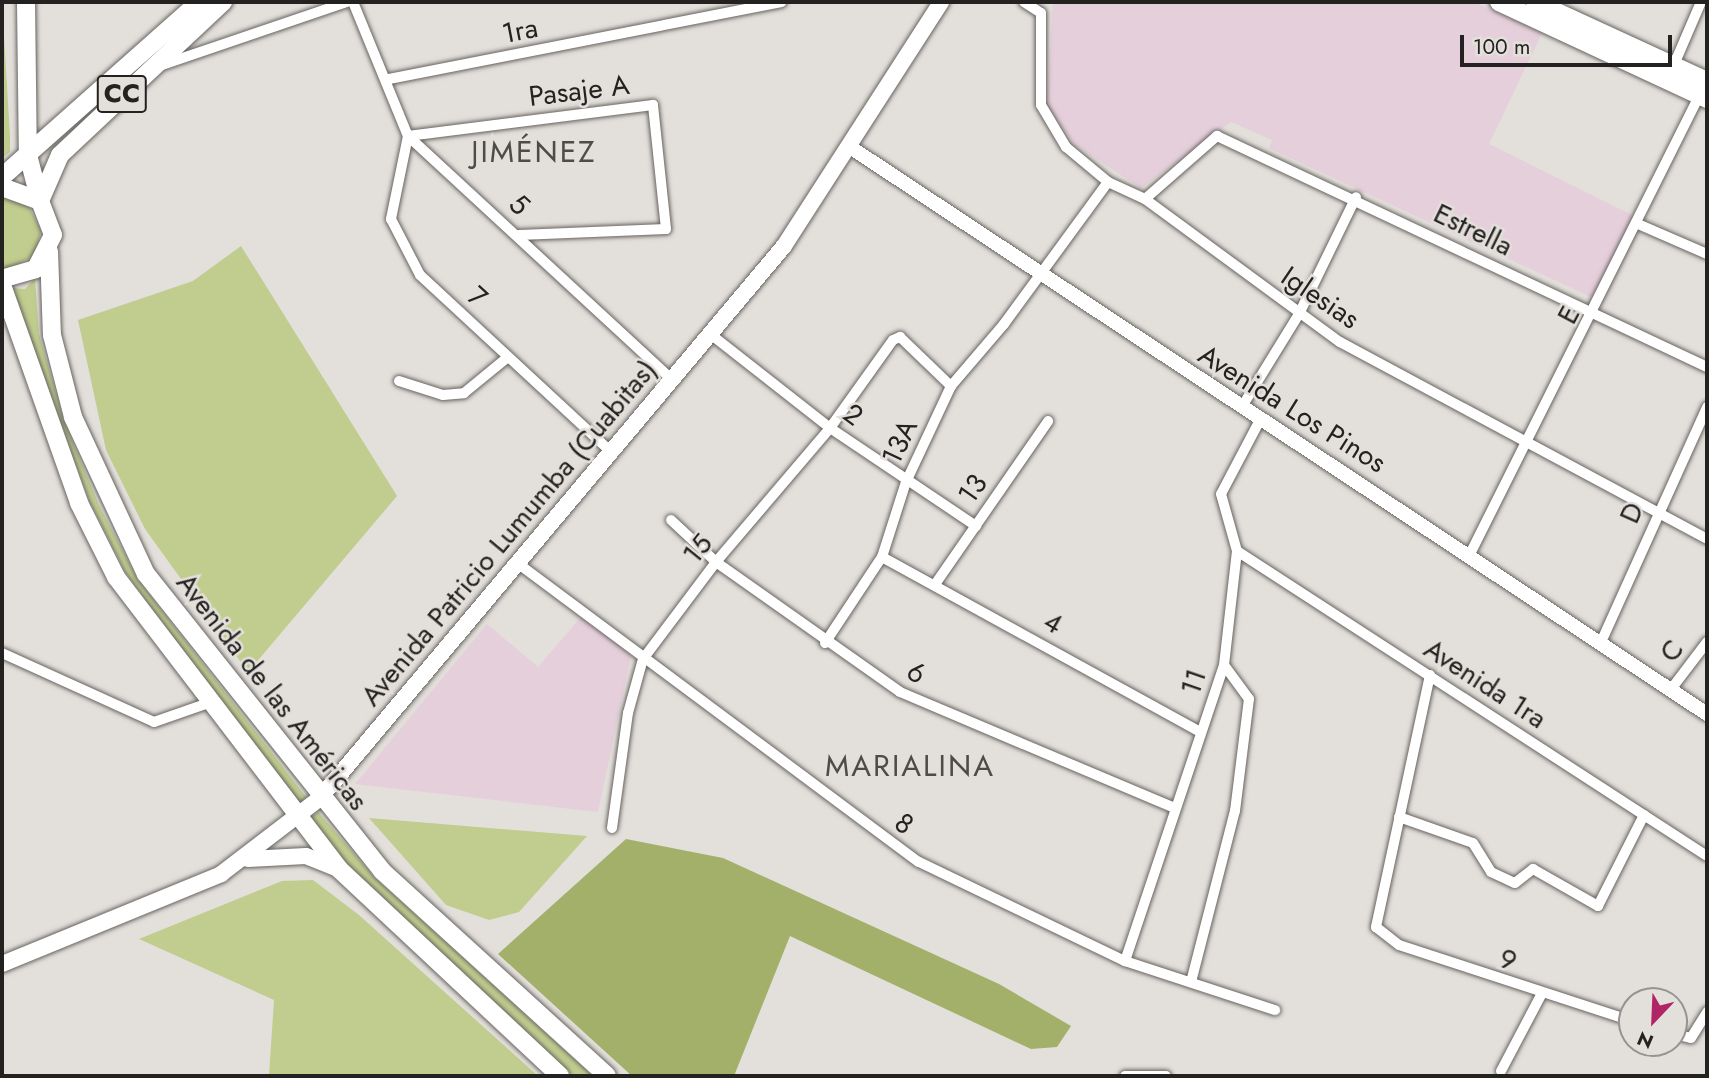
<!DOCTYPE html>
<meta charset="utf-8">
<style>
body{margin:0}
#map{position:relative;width:1709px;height:1078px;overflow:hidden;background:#e3dfdb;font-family:Jost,sans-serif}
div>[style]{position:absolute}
.industrial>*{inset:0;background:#e5cfdb}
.green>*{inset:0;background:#c0cd8e}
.forest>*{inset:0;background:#a3b06a}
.roads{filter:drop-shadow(0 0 2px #676460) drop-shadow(0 0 2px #676460)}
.minor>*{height:10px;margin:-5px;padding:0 5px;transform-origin:5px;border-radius:5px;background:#fff}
.tertiary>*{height:14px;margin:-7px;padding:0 7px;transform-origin:7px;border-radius:7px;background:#fff}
.secondary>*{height:16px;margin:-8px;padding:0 8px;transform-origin:8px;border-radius:8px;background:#fff}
.primary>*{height:18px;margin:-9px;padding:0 9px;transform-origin:9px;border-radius:9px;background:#fff}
span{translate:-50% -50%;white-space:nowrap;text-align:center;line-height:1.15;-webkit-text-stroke:5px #e3dfdb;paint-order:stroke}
.shield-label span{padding:2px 5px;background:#e3dfdb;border:2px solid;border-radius:5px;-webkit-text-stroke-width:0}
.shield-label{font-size:26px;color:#242221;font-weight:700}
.street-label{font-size:28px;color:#242221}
.neighbourhood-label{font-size:30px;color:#4e4b48;letter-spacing:2px}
.frame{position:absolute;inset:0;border:4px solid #242221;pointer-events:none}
.north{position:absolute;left:1618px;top:987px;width:70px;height:70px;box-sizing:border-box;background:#e3dfdb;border:2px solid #979391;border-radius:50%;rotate:203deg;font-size:19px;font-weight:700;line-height:28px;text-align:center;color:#242221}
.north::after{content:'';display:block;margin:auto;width:24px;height:32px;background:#af2566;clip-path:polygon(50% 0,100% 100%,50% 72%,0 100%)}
.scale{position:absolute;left:1460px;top:35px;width:212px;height:32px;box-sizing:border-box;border:4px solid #242221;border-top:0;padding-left:9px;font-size:21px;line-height:24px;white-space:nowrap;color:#242221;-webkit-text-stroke:5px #e3dfdb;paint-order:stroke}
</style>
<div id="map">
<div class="industrial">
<div style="clip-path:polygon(1053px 2px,1474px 2px,1542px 33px,1489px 144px,1634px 216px,1593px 298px,1269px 148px,1272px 140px,1231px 122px,1141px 188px,1075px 145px,1047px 105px)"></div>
<div style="clip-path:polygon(582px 616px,631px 656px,598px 812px,355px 784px,487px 624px,538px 667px)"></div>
</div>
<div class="green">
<div style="clip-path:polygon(2px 2px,10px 137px,10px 152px,2px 158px)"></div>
<div style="clip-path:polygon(2px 198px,28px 205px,41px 231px,35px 255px,9px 269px,2px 269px)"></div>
<div style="clip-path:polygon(241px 246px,397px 496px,248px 672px,145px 529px,106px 450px,78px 320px,193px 281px)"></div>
<div style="clip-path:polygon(35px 278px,39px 334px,64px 421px,99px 505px,138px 580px,306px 797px,298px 806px,126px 573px,90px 502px,11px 288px,25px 289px)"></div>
<div style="clip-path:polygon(318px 812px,375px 878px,593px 1076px,573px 1076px,366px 885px,308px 820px)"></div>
<div style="clip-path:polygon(369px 818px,587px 836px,519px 912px,489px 920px,446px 905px)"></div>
<div style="clip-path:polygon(313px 880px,359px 915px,538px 1076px,269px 1076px,274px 1000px,139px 939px,282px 881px)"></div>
</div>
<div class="forest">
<div style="clip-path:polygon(626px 839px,723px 858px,999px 984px,1071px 1026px,1057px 1047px,1031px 1049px,790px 936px,734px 1076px,632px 1076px,498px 954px)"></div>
</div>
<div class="roads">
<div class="minor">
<div style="left:353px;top:2px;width:145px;rotate:67.7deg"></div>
<div style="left:408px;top:136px;width:359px;rotate:42.7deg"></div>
<div style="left:1024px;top:2px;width:20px;rotate:33deg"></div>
<div style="left:1041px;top:13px;width:92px;rotate:90deg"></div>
<div style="left:1041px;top:105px;width:49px;rotate:59.2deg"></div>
<div style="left:1066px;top:147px;width:55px;rotate:39.8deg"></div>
<div style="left:1108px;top:182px;width:41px;rotate:24.7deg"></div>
<div style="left:1145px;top:199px;width:242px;rotate:36.3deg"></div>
<div style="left:1340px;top:342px;width:417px;rotate:28.2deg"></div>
<div style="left:159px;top:66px;width:199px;rotate:-18.8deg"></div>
<div style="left:1673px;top:67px;width:71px;rotate:-66.7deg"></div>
<div style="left:389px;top:79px;width:400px;rotate:-11.1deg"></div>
<div style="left:1145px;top:199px;width:96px;rotate:-41.2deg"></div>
<div style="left:1217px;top:136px;width:542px;rotate:25.24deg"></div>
<div style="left:1638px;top:224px;width:75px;rotate:23.5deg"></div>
<div style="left:519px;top:235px;width:147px;rotate:-2.3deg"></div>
<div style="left:666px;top:229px;width:125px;rotate:-96deg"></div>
<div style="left:653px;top:105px;width:247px;rotate:172.8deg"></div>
<div style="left:408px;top:136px;width:85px;rotate:101.6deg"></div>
<div style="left:391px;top:219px;width:63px;rotate:62.6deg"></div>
<div style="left:420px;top:275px;width:263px;rotate:42.8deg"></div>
<div style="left:709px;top:333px;width:154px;rotate:38.1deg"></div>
<div style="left:830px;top:428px;width:176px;rotate:33.9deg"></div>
<div style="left:399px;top:381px;width:46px;rotate:17.7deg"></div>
<div style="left:443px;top:395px;width:21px;rotate:-5deg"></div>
<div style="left:464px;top:393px;width:57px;rotate:-39.3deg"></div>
<div style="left:1243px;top:405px;width:107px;rotate:-58.4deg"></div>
<div style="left:1299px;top:314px;width:130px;rotate:-64deg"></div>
<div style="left:671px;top:520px;width:62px;rotate:43deg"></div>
<div style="left:716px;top:562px;width:225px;rotate:35.2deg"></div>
<div style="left:900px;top:692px;width:298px;rotate:22.9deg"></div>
<div style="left:1237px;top:551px;width:560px;rotate:32.98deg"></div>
<div style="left:1471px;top:552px;width:510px;rotate:-63.43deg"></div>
<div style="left:882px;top:557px;width:363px;rotate:28.8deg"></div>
<div style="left:520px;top:565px;width:497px;rotate:36.7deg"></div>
<div style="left:919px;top:862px;width:229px;rotate:25.7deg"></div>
<div style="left:1125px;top:961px;width:158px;rotate:18.1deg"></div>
<div style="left:936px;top:583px;width:197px;rotate:-55.3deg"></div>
<div style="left:1602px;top:640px;width:256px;rotate:-65.7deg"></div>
<div style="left:825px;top:643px;width:103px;rotate:-56.5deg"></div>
<div style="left:882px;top:557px;width:79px;rotate:-72.3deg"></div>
<div style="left:906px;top:482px;width:106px;rotate:-64.9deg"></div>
<div style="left:951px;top:386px;width:82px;rotate:-49.5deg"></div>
<div style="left:1004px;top:324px;width:176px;rotate:-53.8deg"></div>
<div style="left:2px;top:653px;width:167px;rotate:24.4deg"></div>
<div style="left:154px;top:722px;width:60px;rotate:-19.3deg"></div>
<div style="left:1430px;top:675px;width:258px;rotate:102.1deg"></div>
<div style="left:1376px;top:927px;width:29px;rotate:38deg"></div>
<div style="left:1399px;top:945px;width:245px;rotate:18.1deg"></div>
<div style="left:1672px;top:688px;width:58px;rotate:-52.7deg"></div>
<div style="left:1399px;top:817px;width:78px;rotate:19.4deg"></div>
<div style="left:1473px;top:843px;width:34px;rotate:58deg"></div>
<div style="left:1491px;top:872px;width:26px;rotate:25deg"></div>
<div style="left:1515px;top:883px;width:23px;rotate:-38deg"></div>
<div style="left:1533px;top:869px;width:75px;rotate:29.6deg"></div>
<div style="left:1598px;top:906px;width:102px;rotate:-63.2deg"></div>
<div style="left:612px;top:828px;width:116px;rotate:-82.1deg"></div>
<div style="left:628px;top:713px;width:56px;rotate:-74.5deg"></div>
<div style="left:643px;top:659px;width:121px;rotate:-53deg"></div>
<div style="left:716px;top:562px;width:176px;rotate:-49.6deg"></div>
<div style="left:830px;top:428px;width:108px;rotate:-54.4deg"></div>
<div style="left:893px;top:340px;width:8px;rotate:-23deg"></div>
<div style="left:900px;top:337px;width:71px;rotate:43.9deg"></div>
<div style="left:1125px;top:961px;width:312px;rotate:-71.5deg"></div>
<div style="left:1224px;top:665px;width:115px;rotate:-83.5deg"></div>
<div style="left:1237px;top:551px;width:59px;rotate:-105.7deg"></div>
<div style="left:1221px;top:494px;width:86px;rotate:-62.2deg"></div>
<div style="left:1191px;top:982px;width:177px;rotate:-75.6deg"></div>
<div style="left:1235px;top:811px;width:113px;rotate:-82.9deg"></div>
<div style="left:1249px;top:699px;width:42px;rotate:-126.3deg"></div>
<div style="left:1674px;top:1034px;width:17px;rotate:13deg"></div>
<div style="left:1691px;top:1038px;width:31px;rotate:-58deg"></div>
<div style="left:1501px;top:1071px;width:86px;rotate:-62.2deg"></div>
<div style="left:1125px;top:1076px;width:41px"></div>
</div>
<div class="tertiary">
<div style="left:850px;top:147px;width:1028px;rotate:33.49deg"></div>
</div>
<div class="secondary">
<div style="left:248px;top:859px;width:58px;rotate:-3deg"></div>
<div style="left:306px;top:856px;width:35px;rotate:22deg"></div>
<div style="left:2px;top:964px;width:237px;rotate:-22.3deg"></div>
<div style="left:221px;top:874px;width:125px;rotate:-37.5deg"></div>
<div style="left:320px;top:798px;width:721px;rotate:-49.95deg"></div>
<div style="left:784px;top:246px;width:290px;rotate:-57.2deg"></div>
</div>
<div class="primary">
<div style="left:26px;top:2px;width:153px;rotate:89.3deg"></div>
<div style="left:28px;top:155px;width:48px;rotate:75.4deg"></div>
<div style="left:1499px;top:2px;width:230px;rotate:25deg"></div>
<div style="left:1535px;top:2px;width:189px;rotate:24.7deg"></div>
<div style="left:2px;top:177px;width:264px;rotate:-41.6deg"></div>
<div style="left:2px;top:187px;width:40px;rotate:20.2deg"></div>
<div style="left:40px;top:201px;width:36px;rotate:69deg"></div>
<div style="left:53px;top:235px;width:38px;rotate:117deg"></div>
<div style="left:36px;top:269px;width:35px;rotate:164deg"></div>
<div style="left:40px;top:201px;width:50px;rotate:-66.5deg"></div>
<div style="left:60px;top:155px;width:224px;rotate:-43.2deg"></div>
<div style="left:49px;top:251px;width:84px;rotate:88deg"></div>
<div style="left:52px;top:335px;width:85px;rotate:75.6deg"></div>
<div style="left:73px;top:417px;width:173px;rotate:65.1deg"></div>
<div style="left:146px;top:574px;width:379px;rotate:51.5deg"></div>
<div style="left:382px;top:871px;width:304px;rotate:42.3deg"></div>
<div style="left:2px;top:285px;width:231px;rotate:70.5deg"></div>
<div style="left:79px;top:503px;width:83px;rotate:63.4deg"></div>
<div style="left:116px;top:577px;width:367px;rotate:52.6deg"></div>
<div style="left:339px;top:869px;width:303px;rotate:43.1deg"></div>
</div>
</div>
<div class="shield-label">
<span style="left:122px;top:94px">CC</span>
</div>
<div class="street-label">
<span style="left:520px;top:31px;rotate:-11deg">1ra</span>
<span style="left:579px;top:91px;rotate:-7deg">Pasaje A</span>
<span style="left:519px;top:205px;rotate:42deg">5</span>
<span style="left:1473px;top:230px;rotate:26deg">Estrella</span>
<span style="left:477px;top:297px;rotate:43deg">7</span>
<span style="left:1320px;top:298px;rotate:34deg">Iglesias</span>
<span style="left:1569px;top:315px;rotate:-62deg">E</span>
<span style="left:1292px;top:409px;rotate:32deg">Avenida Los Pinos</span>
<span style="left:853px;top:415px;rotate:36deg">2</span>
<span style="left:900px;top:442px;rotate:-65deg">13A</span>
<span style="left:973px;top:489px;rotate:-55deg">13</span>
<span style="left:1632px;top:513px;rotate:-66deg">D</span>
<span style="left:509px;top:533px;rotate:-50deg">Avenida Patricio Lumumba (Cuabitas)</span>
<span style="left:698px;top:549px;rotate:-51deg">15</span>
<span style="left:1053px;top:623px;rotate:30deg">4</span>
<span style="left:1672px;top:651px;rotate:-52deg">C</span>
<span style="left:916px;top:673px;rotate:28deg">6</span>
<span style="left:1194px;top:682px;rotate:-71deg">11</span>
<span style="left:1485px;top:684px;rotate:33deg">Avenida 1ra</span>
<span style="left:272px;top:692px;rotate:52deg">Avenida de las Américas</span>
<span style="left:904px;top:824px;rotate:36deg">8</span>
<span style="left:1508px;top:960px;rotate:19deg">9</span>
</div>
<div class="neighbourhood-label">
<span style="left:534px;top:152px">JIMÉNEZ</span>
<span style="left:910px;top:766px">MARIALINA</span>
</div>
<div class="frame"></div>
<div class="north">N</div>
<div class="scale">100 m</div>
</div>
